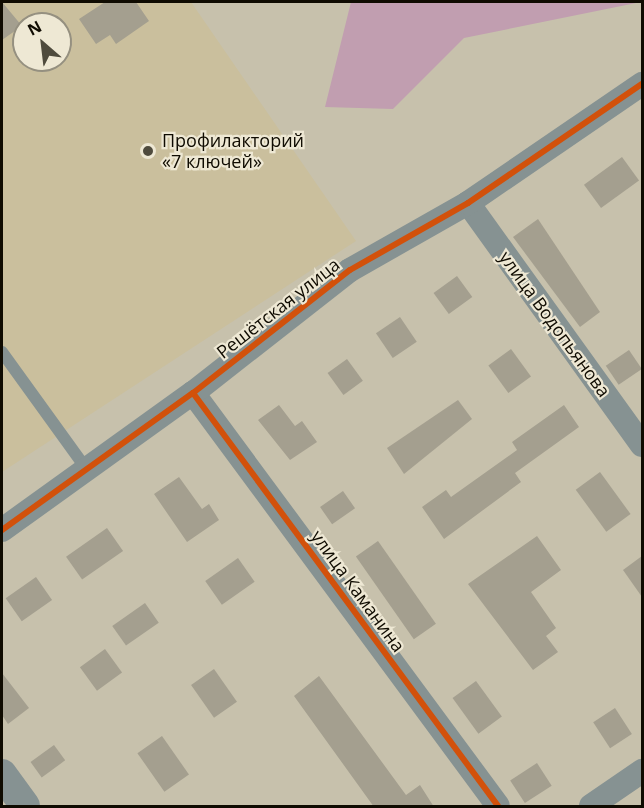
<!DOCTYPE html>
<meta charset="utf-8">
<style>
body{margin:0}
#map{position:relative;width:644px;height:808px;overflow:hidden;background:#c7c1ac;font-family:"Open Sans",sans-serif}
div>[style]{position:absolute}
.built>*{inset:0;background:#cabf9d}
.green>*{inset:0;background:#c19eb0}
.building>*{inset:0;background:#a49f8f;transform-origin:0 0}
.service>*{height:12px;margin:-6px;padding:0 6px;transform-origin:6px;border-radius:6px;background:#869292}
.minor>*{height:24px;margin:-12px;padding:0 12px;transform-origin:12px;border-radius:12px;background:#869292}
.tertiary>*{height:30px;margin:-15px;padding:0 15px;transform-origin:15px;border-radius:15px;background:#869292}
.cycleway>*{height:6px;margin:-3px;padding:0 3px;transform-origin:3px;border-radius:3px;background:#d2510b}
.dots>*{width:16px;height:16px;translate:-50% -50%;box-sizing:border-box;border:3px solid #eee8d4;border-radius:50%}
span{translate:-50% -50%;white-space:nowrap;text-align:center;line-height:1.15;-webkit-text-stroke:4.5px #eee8d4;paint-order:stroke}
.poi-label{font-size:18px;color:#0f0b01}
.left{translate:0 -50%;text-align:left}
.street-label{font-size:18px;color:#0f0b01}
.frame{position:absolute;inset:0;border:3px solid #0f0b01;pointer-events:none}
.north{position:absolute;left:12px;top:12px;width:60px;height:60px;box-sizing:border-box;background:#eee8d4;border:2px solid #959080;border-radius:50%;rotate:332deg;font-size:16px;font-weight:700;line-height:24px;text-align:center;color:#0f0b01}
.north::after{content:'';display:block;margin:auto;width:21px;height:27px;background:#4f4b3d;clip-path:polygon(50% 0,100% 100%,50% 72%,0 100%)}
</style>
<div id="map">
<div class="built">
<div style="clip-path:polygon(evenodd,2px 2px,191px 2px,356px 241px,2px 472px,2px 2px,24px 24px,60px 24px,60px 60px,24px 60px,24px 24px)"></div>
</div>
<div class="green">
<div style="clip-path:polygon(351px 2px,641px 2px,464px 38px,393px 109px,325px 107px)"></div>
</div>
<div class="building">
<div style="clip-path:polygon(2px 2px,22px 26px,2px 40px)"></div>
<div style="clip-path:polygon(105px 2px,136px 2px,149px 21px,116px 44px,110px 35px,96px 44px,79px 19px)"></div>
<div style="left:622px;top:157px;width:29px;height:47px;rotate:54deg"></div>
<div style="clip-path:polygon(538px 219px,600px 312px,580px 327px,513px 237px)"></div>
<div style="left:457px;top:276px;width:26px;height:29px;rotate:54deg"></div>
<div style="left:400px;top:317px;width:30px;height:29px;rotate:56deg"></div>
<div style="left:511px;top:349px;width:34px;height:28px;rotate:54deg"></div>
<div style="left:629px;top:350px;width:23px;height:28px;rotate:56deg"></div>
<div style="left:347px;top:359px;width:27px;height:24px;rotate:54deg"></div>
<div style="clip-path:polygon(458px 400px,472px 419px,404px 474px,387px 448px)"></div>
<div style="clip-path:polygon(279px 405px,295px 426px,302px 421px,317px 442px,290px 460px,258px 420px)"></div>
<div style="clip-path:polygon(564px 405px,579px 427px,515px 473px,521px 482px,444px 539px,422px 507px,446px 490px,451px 497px,517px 450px,512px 442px)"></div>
<div style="left:600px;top:472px;width:52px;height:30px;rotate:54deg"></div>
<div style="clip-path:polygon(179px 477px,202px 509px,209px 504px,219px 520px,187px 542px,154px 494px)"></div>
<div style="left:343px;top:491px;width:21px;height:28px;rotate:55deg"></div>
<div style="left:107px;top:528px;width:28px;height:50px;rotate:55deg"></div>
<div style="clip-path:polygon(537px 536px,561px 570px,531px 592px,556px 628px,546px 636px,558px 652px,533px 670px,468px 584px)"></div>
<div style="left:378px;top:541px;width:101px;height:27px;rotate:55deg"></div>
<div style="clip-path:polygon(642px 556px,642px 597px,623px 570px)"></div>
<div style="left:238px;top:558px;width:29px;height:40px;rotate:55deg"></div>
<div style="left:36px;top:577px;width:28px;height:37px;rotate:55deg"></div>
<div style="left:145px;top:603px;width:24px;height:40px;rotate:55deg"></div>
<div style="left:105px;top:649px;width:29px;height:31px;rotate:54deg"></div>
<div style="left:214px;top:669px;width:40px;height:28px;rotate:55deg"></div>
<div style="clip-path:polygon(2px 673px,29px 708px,8px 724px,2px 715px)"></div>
<div style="clip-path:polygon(319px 676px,406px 795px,420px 785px,434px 807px,374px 807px,294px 696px)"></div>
<div style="left:476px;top:681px;width:44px;height:29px;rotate:54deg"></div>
<div style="left:615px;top:708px;width:31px;height:26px;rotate:57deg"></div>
<div style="left:162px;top:736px;width:47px;height:30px;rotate:55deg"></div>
<div style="left:54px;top:745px;width:19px;height:29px;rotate:54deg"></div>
<div style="left:537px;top:763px;width:27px;height:32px;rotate:57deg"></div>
</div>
<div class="service">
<div style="left:2px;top:352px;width:145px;rotate:54.2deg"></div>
</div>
<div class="minor">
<div style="left:468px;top:203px;width:298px;rotate:54.3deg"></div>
<div style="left:193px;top:393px;width:513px;rotate:53.55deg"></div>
<div style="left:2px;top:530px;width:235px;rotate:-35.7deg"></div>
<div style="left:193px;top:393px;width:199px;rotate:-38.1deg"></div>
<div style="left:350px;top:270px;width:136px;rotate:-29.6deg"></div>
<div style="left:468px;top:203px;width:211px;rotate:-34.4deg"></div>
<div style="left:591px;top:806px;width:62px;rotate:-34.5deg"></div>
</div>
<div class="tertiary">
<div style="left:2px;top:774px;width:39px;rotate:54deg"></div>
</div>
<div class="cycleway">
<div style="left:193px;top:393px;width:513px;rotate:53.55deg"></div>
<div style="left:2px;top:530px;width:235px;rotate:-35.7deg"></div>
<div style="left:193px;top:393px;width:199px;rotate:-38.1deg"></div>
<div style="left:350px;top:270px;width:136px;rotate:-29.6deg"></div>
<div style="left:468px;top:203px;width:211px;rotate:-34.4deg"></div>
</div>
<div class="dots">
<div style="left:148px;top:151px;background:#4f4b3d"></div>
</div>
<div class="poi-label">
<span class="left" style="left:162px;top:151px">Профилакторий<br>«7 ключей»</span>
</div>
<div class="street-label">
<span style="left:278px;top:308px;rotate:-38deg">Решётская улица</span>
<span style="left:555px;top:324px;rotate:54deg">улица Водопьянова</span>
<span style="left:358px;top:591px;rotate:54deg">улица Каманина</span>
</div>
<div class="frame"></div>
<div class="north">N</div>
</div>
